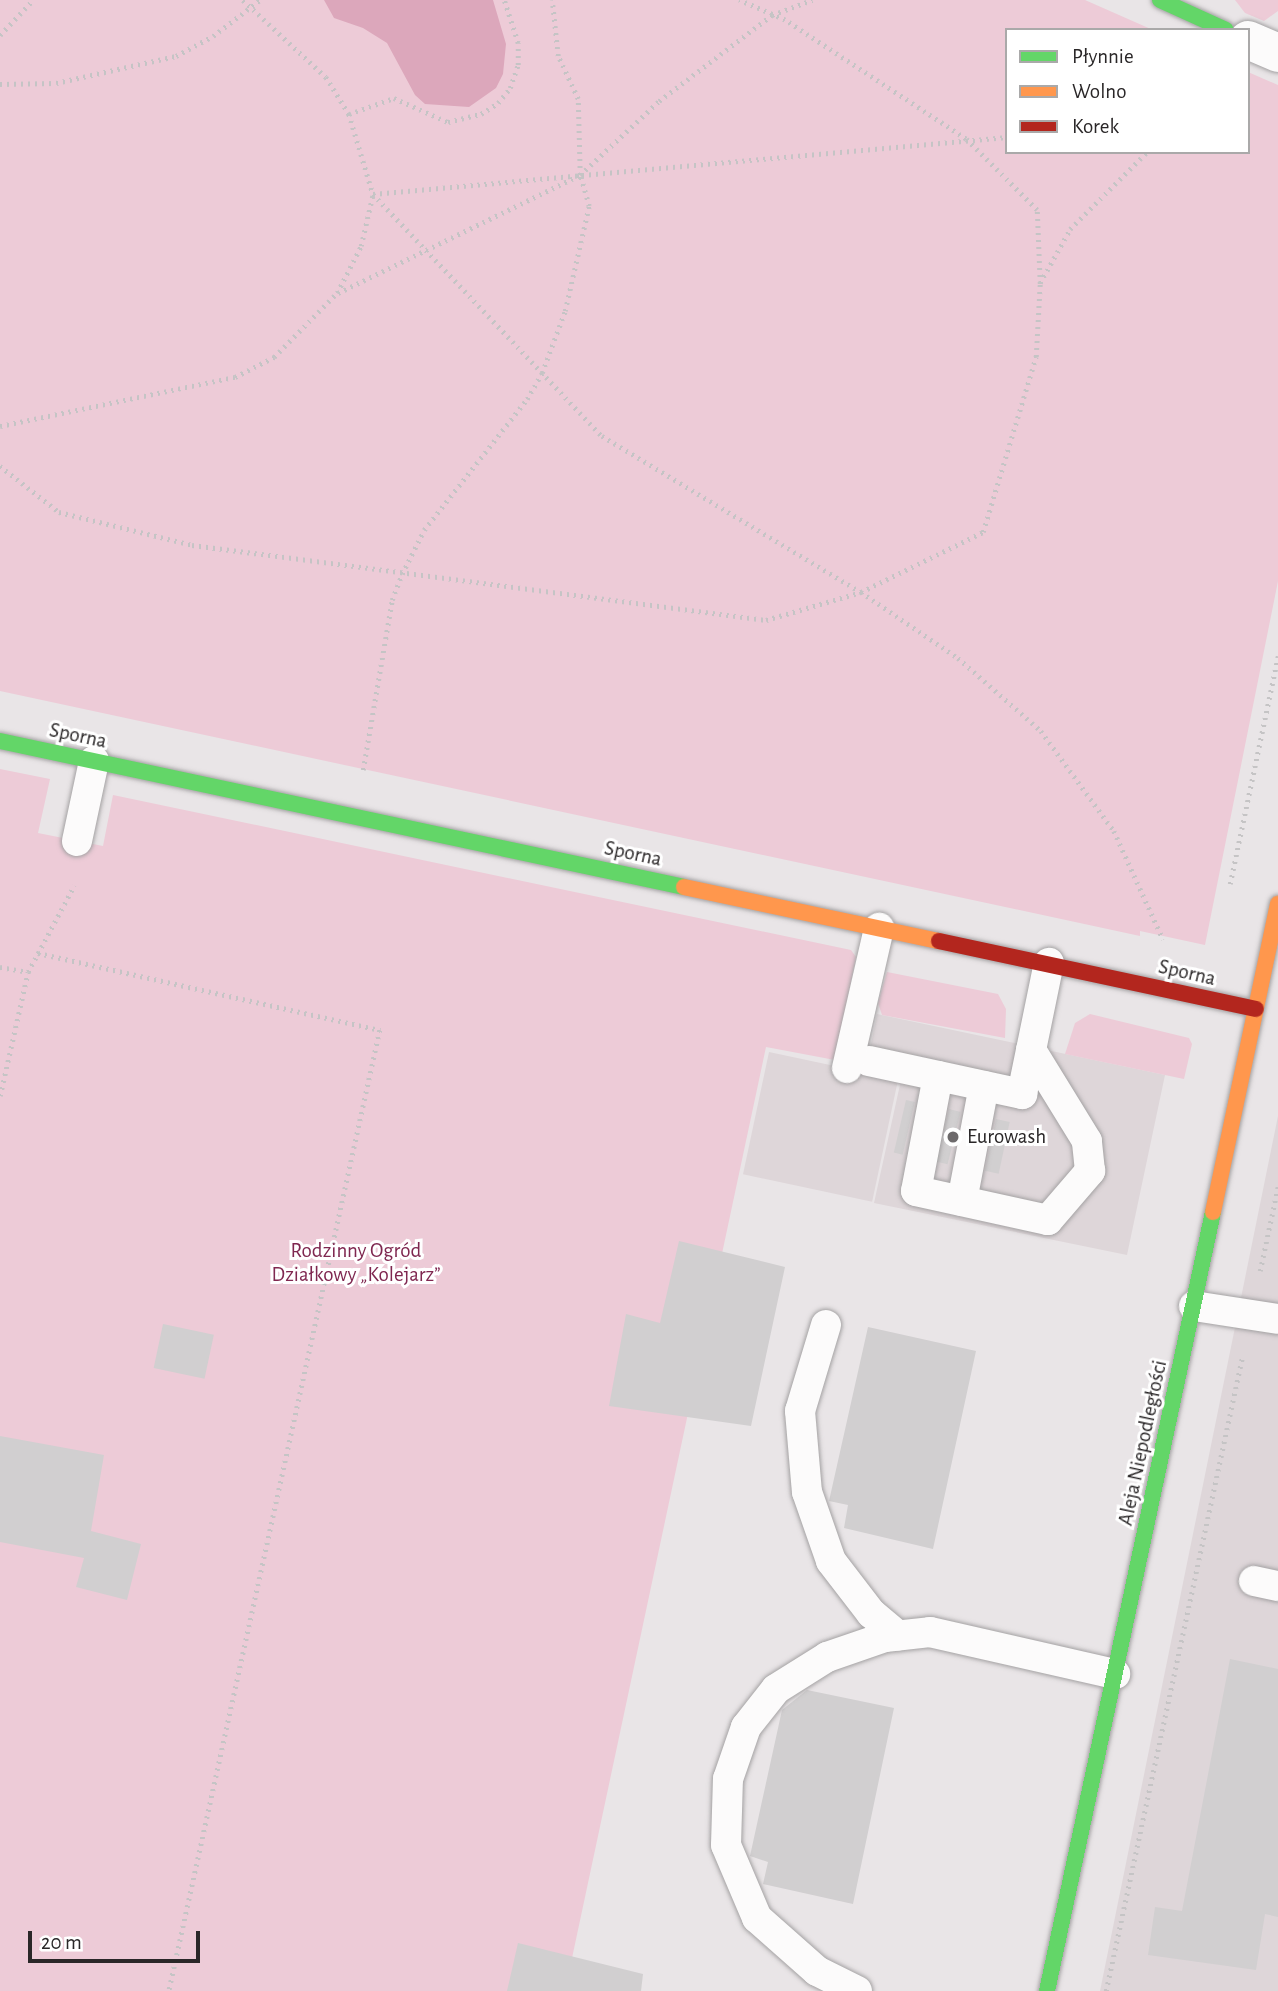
<!DOCTYPE html>
<meta charset="utf-8">
<style>
body{margin:0}
#map{position:relative;width:1278px;height:1991px;overflow:hidden;background:#e9e5e7;font-family:"Alegreya Sans",sans-serif}
div>[style]{position:absolute}
.built>*{inset:0;background:#ded6d9;transform-origin:0 0}
.green>*{inset:0;background:#edcbd7}
.water>*{inset:0;background:#dca7bb}
.building>*{inset:0;background:#d1cfd0;transform-origin:0 0}
.path>*{height:4.5px;margin-top:-2.25px;transform-origin:0;background:repeating-linear-gradient(90deg,#c5c4c5 0 2px,transparent 0 7px)}
.roads{filter:drop-shadow(0 0 2px #a4a2a3) drop-shadow(0 0 2px #a4a2a3)}
.lane>*{height:30px;margin:-15px;padding:0 15px;transform-origin:15px;border-radius:15px;background:#fcfbfb}
.street>*{height:38px;margin:-19px;padding:0 19px;transform-origin:19px;border-radius:19px;background:#fcfbfb}
.fast>*{height:16px;margin:-8px;padding:0 8px;transform-origin:8px;border-radius:8px;background:#63d668}
.slow>*{height:16px;margin:-8px;padding:0 8px;transform-origin:8px;border-radius:8px;background:#ff974d}
.jam>*{height:16px;margin:-8px;padding:0 8px;transform-origin:8px;border-radius:8px;background:#b3261e}
.dots>*{width:19px;height:19px;translate:-50% -50%;box-sizing:border-box;border:4px solid #fff;border-radius:50%}
span{translate:-50% -50%;white-space:nowrap;text-align:center;line-height:1.15;-webkit-text-stroke:6px #fff;paint-order:stroke}
.street-label{font-size:21px;color:#2a2728}
.poi-label{font-size:21px;color:#2a2728}
.left{translate:0 -50%;text-align:left}
.park-label{font-size:21px;color:#7f2750}
.legend{position:absolute;left:1005px;top:28px;width:245px;height:126px;box-sizing:border-box;background:#fff;border:2px solid #aaa9a9;margin:0;padding:9px 12px;list-style:none;font-size:21px;color:#2a2728}
.legend li{display:flex;align-items:center;gap:14px;height:35px}
.legend b{width:35px;border:2px solid #aaa9a9}
.scale{position:absolute;left:28px;top:1931px;width:172px;height:32px;box-sizing:border-box;border:4px solid #2a2728;border-top:0;padding-left:9px;font-size:21px;line-height:24px;white-space:nowrap;color:#2a2728;-webkit-text-stroke:5px #fff;paint-order:stroke}
</style>
<div id="map">
<div class="built">
<div style="clip-path:polygon(877px 1014px,1165px 1075px,1127px 1255px,874px 1203px,901px 1080px,866px 1070px)"></div>
<div style="left:769px;top:1052px;width:132px;height:125px;rotate:12deg"></div>
<div style="clip-path:polygon(1278px 1116px,1278px 1991px,1100px 1991px)"></div>
</div>
<div class="green">
<div style="clip-path:polygon(0 0,1085px 0,1153px 30px,1007px 30px,1007px 152px,1248px 152px,1248px 72px,1278px 85px,1278px 581px,1205px 945px,1140px 931px,1140px 936px,0 691px)"></div>
<div style="clip-path:polygon(1235px 0,1278px 0,1278px 11px,1264px 21px,1245px 13px)"></div>
<div style="clip-path:polygon(0 769px,50px 779px,38px 833px,103px 846px,113px 795px,851px 950px,856px 957px,835px 1060px,766px 1047px,565px 1991px,0 1991px)"></div>
<div style="clip-path:polygon(887px 972px,998px 994px,1006px 1009px,1005px 1038px,882px 1015px,878px 1003px)"></div>
<div style="clip-path:polygon(1090px 1014px,1189px 1038px,1192px 1044px,1184px 1079px,1065px 1054px,1075px 1023px)"></div>
</div>
<div class="water">
<div style="clip-path:polygon(324px 0,493px 0,506px 44px,503px 74px,496px 88px,469px 107px,425px 104px,415px 95px,387px 43px,363px 28px,334px 18px)"></div>
</div>
<div class="building">
<div style="left:906px;top:1100px;width:9px;height:54px;rotate:13deg"></div>
<div style="left:949px;top:1109px;width:12px;height:54px;rotate:14deg"></div>
<div style="left:996px;top:1119px;width:14px;height:53px;rotate:12deg"></div>
<div style="clip-path:polygon(679px 1241px,785px 1267px,751px 1426px,609px 1406px,626px 1314px,660px 1323px)"></div>
<div style="left:163px;top:1324px;width:52px;height:45px;rotate:12deg"></div>
<div style="clip-path:polygon(868px 1327px,976px 1351px,933px 1549px,844px 1528px,848px 1505px,829px 1501px)"></div>
<div style="clip-path:polygon(0 1436px,104px 1455px,91px 1531px,141px 1544px,127px 1600px,76px 1587px,84px 1558px,0 1542px)"></div>
<div style="clip-path:polygon(1230px 1659px,1278px 1669px,1278px 1917px,1265px 1914px,1256px 1970px,1148px 1955px,1155px 1907px,1182px 1911px)"></div>
<div style="clip-path:polygon(807px 1690px,894px 1708px,853px 1904px,763px 1884px,768px 1862px,750px 1856px,782px 1710px)"></div>
<div style="clip-path:polygon(518px 1943px,643px 1974px,641px 1991px,507px 1991px)"></div>
</div>
<div class="path">
<div style="left:243px;top:0;width:113px;rotate:42.9deg"></div>
<div style="left:326px;top:77px;width:44px;rotate:58.1deg"></div>
<div style="left:349px;top:114px;width:84px;rotate:73.3deg"></div>
<div style="left:373px;top:194px;width:333px;rotate:46.6deg"></div>
<div style="left:602px;top:436px;width:302px;rotate:31.1deg"></div>
<div style="left:861px;top:592px;width:117px;rotate:34.2deg"></div>
<div style="left:958px;top:658px;width:111px;rotate:41.3deg"></div>
<div style="left:1041px;top:731px;width:124px;rotate:53.9deg"></div>
<div style="left:1114px;top:831px;width:119px;rotate:65.6deg"></div>
<div style="left:0;top:35px;width:48px;rotate:-46.7deg"></div>
<div style="left:0;top:84px;width:56px;rotate:-1deg"></div>
<div style="left:56px;top:83px;width:123px;rotate:-12.7deg"></div>
<div style="left:176px;top:56px;width:42px;rotate:-28.4deg"></div>
<div style="left:213px;top:36px;width:59px;rotate:-37.5deg"></div>
<div style="left:349px;top:114px;width:48px;rotate:-19.6deg"></div>
<div style="left:394px;top:98px;width:59px;rotate:24deg"></div>
<div style="left:448px;top:122px;width:34px;rotate:-14deg"></div>
<div style="left:481px;top:114px;width:20px;rotate:-33deg"></div>
<div style="left:498px;top:103px;width:19px;rotate:-51deg"></div>
<div style="left:510px;top:88px;width:24px;rotate:-71deg"></div>
<div style="left:518px;top:65px;width:22px;rotate:-90deg"></div>
<div style="left:518px;top:43px;width:45px;rotate:-108deg"></div>
<div style="left:1040px;top:283px;width:62px;rotate:-60.9deg"></div>
<div style="left:1070px;top:229px;width:109px;rotate:-45deg"></div>
<div style="left:338px;top:293px;width:269px;rotate:-26deg"></div>
<div style="left:580px;top:175px;width:108px;rotate:-43.1deg"></div>
<div style="left:659px;top:101px;width:142px;rotate:-37.3deg"></div>
<div style="left:772px;top:15px;width:43px;rotate:-20.6deg"></div>
<div style="left:0;top:426px;width:240px;rotate:-11.8deg"></div>
<div style="left:235px;top:377px;width:44px;rotate:-27.1deg"></div>
<div style="left:274px;top:357px;width:90px;rotate:-45.5deg"></div>
<div style="left:337px;top:293px;width:53px;rotate:-62.9deg"></div>
<div style="left:361px;top:246px;width:53px;rotate:-77deg"></div>
<div style="left:373px;top:194px;width:637px;rotate:-5.14deg"></div>
<div style="left:0;top:466px;width:75px;rotate:37.9deg"></div>
<div style="left:59px;top:512px;width:137px;rotate:13.9deg"></div>
<div style="left:192px;top:545px;width:579px;rotate:7.44deg"></div>
<div style="left:766px;top:620px;width:99px;rotate:-16.4deg"></div>
<div style="left:861px;top:592px;width:136px;rotate:-26.2deg"></div>
<div style="left:983px;top:532px;width:183px;rotate:-73.2deg"></div>
<div style="left:1036px;top:357px;width:73px;rotate:-86.9deg"></div>
<div style="left:1040px;top:284px;width:74px;rotate:-92.3deg"></div>
<div style="left:1037px;top:210px;width:100px;rotate:-135deg"></div>
<div style="left:966px;top:139px;width:217px;rotate:-146.7deg"></div>
<div style="left:785px;top:20px;width:50px;rotate:-156.5deg"></div>
<div style="left:363px;top:770px;width:172px;rotate:-80.3deg"></div>
<div style="left:392px;top:600px;width:28px;rotate:-69deg"></div>
<div style="left:402px;top:574px;width:49px;rotate:-63.4deg"></div>
<div style="left:424px;top:530px;width:167px;rotate:-51.8deg"></div>
<div style="left:527px;top:399px;width:30px;rotate:-60deg"></div>
<div style="left:542px;top:373px;width:66px;rotate:-69.6deg"></div>
<div style="left:565px;top:311px;width:108px;rotate:-77.1deg"></div>
<div style="left:589px;top:206px;width:32px;rotate:-106deg"></div>
<div style="left:580px;top:175px;width:76px;rotate:-91.5deg"></div>
<div style="left:578px;top:99px;width:47px;rotate:-114.9deg"></div>
<div style="left:558px;top:56px;width:56px;rotate:-96.1deg"></div>
<div style="left:1230px;top:884px;width:233px;rotate:-78.1deg"></div>
<div style="left:38px;top:953px;width:351px;rotate:12.7deg"></div>
<div style="left:380px;top:1030px;width:984px;rotate:102.38deg"></div>
<div style="left:0;top:967px;width:28px;rotate:10deg"></div>
<div style="left:0;top:1096px;width:127px;rotate:-77.3deg"></div>
<div style="left:28px;top:972px;width:98px;rotate:-61.9deg"></div>
<div style="left:1260px;top:1271px;width:87px;rotate:-78deg"></div>
<div style="left:1106px;top:1991px;width:647px;rotate:-77.87deg"></div>
</div>
<div class="roads">
<div class="lane">
<div style="left:77px;top:841px;width:82px;rotate:-78deg"></div>
<div style="left:869px;top:1061px;width:157px;rotate:12.2deg"></div>
<div style="left:1022px;top:1094px;width:134px;rotate:-78.4deg"></div>
<div style="left:847px;top:1068px;width:144px;rotate:-77.1deg"></div>
<div style="left:938px;top:1076px;width:117px;rotate:100.8deg"></div>
<div style="left:916px;top:1191px;width:135px;rotate:12.4deg"></div>
<div style="left:1048px;top:1220px;width:65px;rotate:-49.4deg"></div>
<div style="left:1090px;top:1171px;width:30px;rotate:-96deg"></div>
<div style="left:1087px;top:1141px;width:107px;rotate:-121.6deg"></div>
<div style="left:962px;top:1201px;width:117px;rotate:-79.2deg"></div>
<div style="left:1194px;top:1306px;width:85px;rotate:8.8deg"></div>
<div style="left:826px;top:1325px;width:90px;rotate:106.8deg"></div>
<div style="left:800px;top:1411px;width:81px;rotate:85.1deg"></div>
<div style="left:807px;top:1492px;width:73px;rotate:70.8deg"></div>
<div style="left:831px;top:1561px;width:66px;rotate:52.4deg"></div>
<div style="left:871px;top:1613px;width:35px;rotate:40deg"></div>
<div style="left:1254px;top:1581px;width:25px;rotate:12deg"></div>
<div style="left:857px;top:1991px;width:45px;rotate:-153.4deg"></div>
<div style="left:817px;top:1971px;width:80px;rotate:-138.5deg"></div>
<div style="left:757px;top:1918px;width:79px;rotate:-113deg"></div>
<div style="left:726px;top:1845px;width:66px;rotate:-88.3deg"></div>
<div style="left:728px;top:1779px;width:55px;rotate:-70.9deg"></div>
<div style="left:746px;top:1727px;width:48px;rotate:-51.7deg"></div>
<div style="left:776px;top:1689px;width:60px;rotate:-32.1deg"></div>
<div style="left:827px;top:1657px;width:61px;rotate:-19deg"></div>
<div style="left:885px;top:1637px;width:45px;rotate:-6.3deg"></div>
<div style="left:930px;top:1632px;width:190px;rotate:12.8deg"></div>
</div>
<div class="street">
<div style="left:1248px;top:40px;width:33px;rotate:23deg"></div>
</div>
<div class="fast">
<div style="left:1160px;top:0;width:72px;rotate:24.4deg"></div>
<div style="left:0;top:741px;width:699px;rotate:12.05deg"></div>
<div style="left:1047px;top:1991px;width:796px;rotate:-77.97deg"></div>
</div>
<div class="slow">
<div style="left:684px;top:887px;width:261px;rotate:12deg"></div>
<div style="left:1213px;top:1212px;width:315px;rotate:-78.1deg"></div>
</div>
<div class="jam">
<div style="left:939px;top:941px;width:324px;rotate:12.1deg"></div>
</div>
</div>
<div class="dots">
<div style="left:953px;top:1137px;background:#6d6a6b"></div>
</div>
<div class="street-label">
<span style="left:78px;top:736px;rotate:12deg">Sporna</span>
<span style="left:633px;top:854px;rotate:12deg">Sporna</span>
<span style="left:1187px;top:973px;rotate:13deg">Sporna</span>
<span style="left:1143px;top:1443px;rotate:-78deg">Aleja Niepodległości</span>
</div>
<div class="poi-label">
<span class="left" style="left:967px;top:1137px">Eurowash</span>
</div>
<div class="park-label">
<span style="left:356px;top:1263px">Rodzinny Ogród<br>Działkowy „Kolejarz”</span>
</div>
<ul class="legend">
<li><b style="height:9px;background:#63d668"></b>Płynnie</li>
<li><b style="height:9px;background:#ff974d"></b>Wolno</li>
<li><b style="height:9px;background:#b3261e"></b>Korek</li>
</ul>
<div class="scale">20 m</div>
</div>
